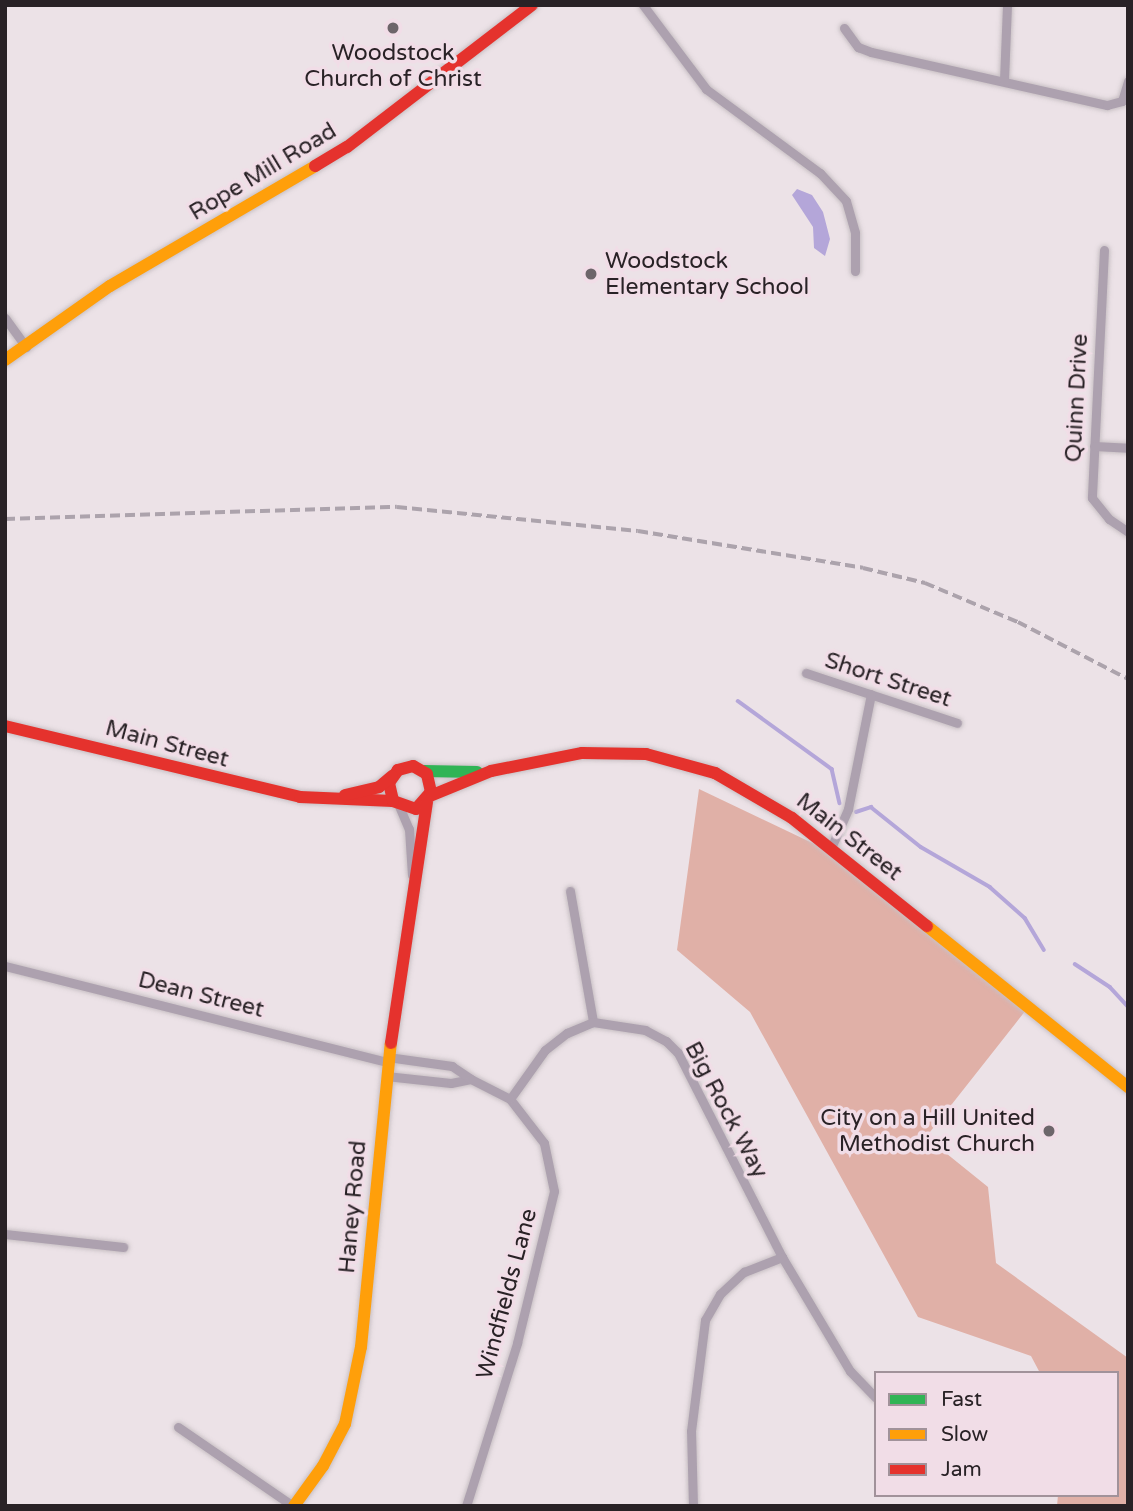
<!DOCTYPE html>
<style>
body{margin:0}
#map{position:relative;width:1133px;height:1511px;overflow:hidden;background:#ece2e7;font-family:"Varela Round",sans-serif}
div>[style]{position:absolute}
.forest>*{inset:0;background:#e0b0a7}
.water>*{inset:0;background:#b4a6d9}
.stream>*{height:3.5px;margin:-1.75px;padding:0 1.75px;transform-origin:1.75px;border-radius:1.75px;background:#b4a6d9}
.roads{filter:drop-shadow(0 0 2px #c8c0c4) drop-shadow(0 0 2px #c8c0c4)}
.street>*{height:9px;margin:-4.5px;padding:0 4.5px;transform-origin:4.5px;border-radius:4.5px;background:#ada1af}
.fast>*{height:12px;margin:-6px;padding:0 6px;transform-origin:6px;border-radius:6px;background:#30b455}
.slow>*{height:12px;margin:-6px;padding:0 6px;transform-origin:6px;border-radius:6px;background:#ff9f0a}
.jam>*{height:12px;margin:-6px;padding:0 6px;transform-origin:6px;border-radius:6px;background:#e5322d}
.rail>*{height:3.5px;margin-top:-1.75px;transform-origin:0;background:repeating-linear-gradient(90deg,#aca3ac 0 10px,transparent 0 15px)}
.dots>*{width:19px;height:19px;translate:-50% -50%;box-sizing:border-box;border:4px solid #f1dde7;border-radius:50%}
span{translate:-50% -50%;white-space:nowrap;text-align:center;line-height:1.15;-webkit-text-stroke:7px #f1dde7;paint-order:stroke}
.poi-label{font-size:23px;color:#292226}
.left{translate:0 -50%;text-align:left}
.right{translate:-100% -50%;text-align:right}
.street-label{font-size:23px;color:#292226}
.frame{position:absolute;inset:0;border:7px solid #292226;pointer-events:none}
.legend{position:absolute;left:874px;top:1371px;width:245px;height:126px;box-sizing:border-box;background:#f1dde7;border:2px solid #a1929a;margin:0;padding:9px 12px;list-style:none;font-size:21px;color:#292226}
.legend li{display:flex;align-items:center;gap:14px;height:35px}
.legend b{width:35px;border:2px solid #a1929a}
</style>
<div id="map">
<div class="forest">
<div style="clip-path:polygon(699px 789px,825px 849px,1026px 1010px,926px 1137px,988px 1187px,996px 1263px,1128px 1358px,1128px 1506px,1057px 1506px,1058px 1495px,1117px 1495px,1117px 1373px,1040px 1373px,1031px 1356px,918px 1317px,750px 1012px,677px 950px)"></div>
</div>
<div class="water">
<div style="clip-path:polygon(797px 189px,812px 195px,823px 212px,830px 239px,825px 256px,814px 248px,813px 227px,792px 195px)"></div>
</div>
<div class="stream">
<div style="left:738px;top:701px;width:116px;rotate:35.9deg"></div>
<div style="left:832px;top:769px;width:35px;rotate:77deg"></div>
<div style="left:856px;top:812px;width:16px;rotate:-18deg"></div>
<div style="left:871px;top:807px;width:64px;rotate:38.7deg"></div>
<div style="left:921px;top:847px;width:80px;rotate:30.1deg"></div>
<div style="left:990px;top:887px;width:47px;rotate:41.5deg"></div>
<div style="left:1025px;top:918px;width:37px;rotate:59deg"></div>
<div style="left:1075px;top:964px;width:42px;rotate:33.3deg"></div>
<div style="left:1110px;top:987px;width:26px;rotate:47deg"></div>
</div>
<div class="roads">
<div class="street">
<div style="left:643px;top:5px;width:105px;rotate:53.1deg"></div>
<div style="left:706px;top:89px;width:142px;rotate:36.4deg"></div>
<div style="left:820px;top:173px;width:38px;rotate:47deg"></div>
<div style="left:846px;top:201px;width:33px;rotate:74deg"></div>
<div style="left:855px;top:233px;width:38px;rotate:90deg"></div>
<div style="left:844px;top:28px;width:24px;rotate:54deg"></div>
<div style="left:858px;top:47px;width:14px;rotate:21deg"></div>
<div style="left:871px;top:52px;width:242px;rotate:12.7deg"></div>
<div style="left:1107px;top:105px;width:16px;rotate:-15deg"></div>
<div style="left:1122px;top:101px;width:21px;rotate:-73deg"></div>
<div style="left:1004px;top:80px;width:75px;rotate:-87.7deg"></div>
<div style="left:1104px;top:250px;width:248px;rotate:92.8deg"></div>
<div style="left:1092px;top:498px;width:27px;rotate:51deg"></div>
<div style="left:1109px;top:519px;width:23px;rotate:34deg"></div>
<div style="left:5px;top:318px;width:36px;rotate:54deg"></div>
<div style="left:1094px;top:446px;width:34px;rotate:3deg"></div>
<div style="left:806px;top:673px;width:159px;rotate:18.3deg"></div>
<div style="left:399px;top:806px;width:25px;rotate:67deg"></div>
<div style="left:409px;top:829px;width:46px;rotate:86.3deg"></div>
<div style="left:831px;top:848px;width:43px;rotate:-66.4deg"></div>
<div style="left:848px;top:809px;width:117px;rotate:-78.7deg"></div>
<div style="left:570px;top:891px;width:133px;rotate:80deg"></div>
<div style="left:5px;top:966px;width:395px;rotate:14.1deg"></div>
<div style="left:386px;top:1076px;width:65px;rotate:6.1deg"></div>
<div style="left:451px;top:1083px;width:20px;rotate:-11deg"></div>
<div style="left:471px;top:1079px;width:23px;rotate:-146deg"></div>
<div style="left:452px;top:1066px;width:65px;rotate:-172deg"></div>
<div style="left:510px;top:1099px;width:60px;rotate:-54.5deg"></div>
<div style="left:545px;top:1050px;width:28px;rotate:-38deg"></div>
<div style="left:567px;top:1033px;width:28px;rotate:-23deg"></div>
<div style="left:593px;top:1022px;width:53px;rotate:8.7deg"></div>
<div style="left:645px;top:1030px;width:24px;rotate:28deg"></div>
<div style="left:666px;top:1041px;width:17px;rotate:45deg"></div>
<div style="left:678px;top:1053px;width:229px;rotate:63deg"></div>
<div style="left:782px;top:1257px;width:133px;rotate:59.2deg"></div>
<div style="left:850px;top:1371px;width:37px;rotate:46deg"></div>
<div style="left:5px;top:1234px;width:119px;rotate:6.3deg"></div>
<div style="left:178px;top:1427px;width:140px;rotate:34.5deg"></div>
<div style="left:466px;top:1506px;width:171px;rotate:-72.6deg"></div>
<div style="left:517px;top:1343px;width:156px;rotate:-76.3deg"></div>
<div style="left:554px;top:1191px;width:49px;rotate:-101.8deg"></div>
<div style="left:544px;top:1143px;width:56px;rotate:-127.7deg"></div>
<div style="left:510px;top:1099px;width:44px;rotate:-152.9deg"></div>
<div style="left:693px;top:1506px;width:75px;rotate:-91.5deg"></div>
<div style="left:691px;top:1431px;width:112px;rotate:-82.8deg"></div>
<div style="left:705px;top:1320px;width:30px;rotate:-60deg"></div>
<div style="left:720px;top:1294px;width:33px;rotate:-43deg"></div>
<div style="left:744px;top:1272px;width:41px;rotate:-21.5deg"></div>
</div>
<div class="fast">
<div style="left:424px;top:771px;width:53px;rotate:1.1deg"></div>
</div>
<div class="slow">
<div style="left:5px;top:360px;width:128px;rotate:-35.2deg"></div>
<div style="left:110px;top:286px;width:238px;rotate:-30.3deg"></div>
<div style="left:927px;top:926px;width:258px;rotate:38.7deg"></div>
<div style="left:294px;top:1506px;width:49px;rotate:-54.1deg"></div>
<div style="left:323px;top:1466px;width:47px;rotate:-62.4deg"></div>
<div style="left:345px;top:1424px;width:79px;rotate:-78.3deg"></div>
<div style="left:361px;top:1347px;width:305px;rotate:-84.4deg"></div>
</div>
<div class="jam">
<div style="left:315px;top:166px;width:37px;rotate:-31deg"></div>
<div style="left:347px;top:147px;width:233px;rotate:-37.5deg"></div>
<div style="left:5px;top:726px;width:303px;rotate:13.5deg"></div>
<div style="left:300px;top:797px;width:93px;rotate:2.5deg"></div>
<div style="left:393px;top:801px;width:24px;rotate:19deg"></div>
<div style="left:416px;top:809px;width:23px;rotate:-49deg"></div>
<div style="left:431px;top:792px;width:18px;rotate:-103deg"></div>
<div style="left:427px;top:774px;width:16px;rotate:-150deg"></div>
<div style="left:413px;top:766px;width:16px;rotate:165deg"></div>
<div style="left:398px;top:770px;width:16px;rotate:125deg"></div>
<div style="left:389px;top:783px;width:18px;rotate:77deg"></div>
<div style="left:345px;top:795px;width:35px;rotate:-13deg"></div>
<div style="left:379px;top:787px;width:17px;rotate:-40deg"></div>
<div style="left:430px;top:796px;width:66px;rotate:-22.3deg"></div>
<div style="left:491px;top:771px;width:93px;rotate:-11.2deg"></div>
<div style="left:582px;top:753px;width:64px;rotate:0.9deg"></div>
<div style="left:646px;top:754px;width:72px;rotate:15.4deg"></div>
<div style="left:715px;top:773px;width:89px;rotate:30.3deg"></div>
<div style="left:792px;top:818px;width:173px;rotate:38.7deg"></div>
<div style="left:391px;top:1043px;width:244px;rotate:-81.5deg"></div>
</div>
</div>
<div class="rail">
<div style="left:5px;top:519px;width:392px;rotate:-1.8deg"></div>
<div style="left:397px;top:507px;width:242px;rotate:5.7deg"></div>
<div style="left:638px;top:531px;width:228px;rotate:9.3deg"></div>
<div style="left:863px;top:568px;width:64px;rotate:13.6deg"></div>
<div style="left:925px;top:583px;width:101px;rotate:22.8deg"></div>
<div style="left:1018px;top:622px;width:124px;rotate:27.4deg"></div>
</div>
<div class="dots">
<div style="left:393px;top:28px;background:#6d656a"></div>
<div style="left:591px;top:274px;background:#6d656a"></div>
<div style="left:1049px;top:1131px;background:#6d656a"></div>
</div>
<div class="poi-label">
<span style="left:393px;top:66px">Woodstock<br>Church of Christ</span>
<span class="left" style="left:605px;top:274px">Woodstock<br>Elementary School</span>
<span class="right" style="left:1035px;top:1131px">City on a Hill United<br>Methodist Church</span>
</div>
<div class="street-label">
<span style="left:263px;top:172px;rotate:-31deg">Rope Mill Road</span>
<span style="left:1077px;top:398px;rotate:-87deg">Quinn Drive</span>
<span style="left:888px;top:680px;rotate:18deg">Short Street</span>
<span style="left:167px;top:744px;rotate:15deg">Main Street</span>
<span style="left:849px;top:837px;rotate:38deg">Main Street</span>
<span style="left:201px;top:995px;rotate:14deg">Dean Street</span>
<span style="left:726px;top:1110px;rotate:62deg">Big Rock Way</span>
<span style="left:353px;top:1207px;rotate:-85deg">Haney Road</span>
<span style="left:507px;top:1294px;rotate:-75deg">Windfields Lane</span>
</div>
<div class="frame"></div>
<ul class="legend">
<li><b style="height:9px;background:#30b455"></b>Fast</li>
<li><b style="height:9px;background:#ff9f0a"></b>Slow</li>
<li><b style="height:9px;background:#e5322d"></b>Jam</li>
</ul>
</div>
